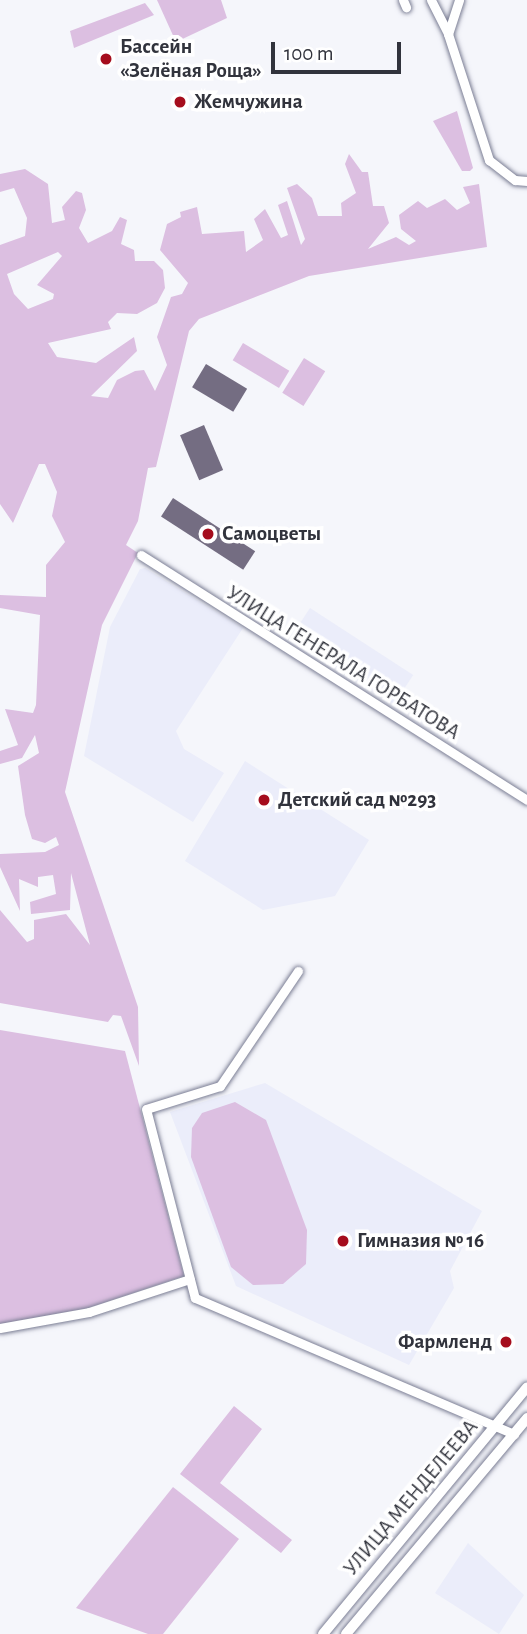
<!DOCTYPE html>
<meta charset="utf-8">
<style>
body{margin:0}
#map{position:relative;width:527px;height:1634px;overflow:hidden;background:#f5f6fb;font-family:"Alegreya Sans",sans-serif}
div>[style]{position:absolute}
.built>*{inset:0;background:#ebedfa;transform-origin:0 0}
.green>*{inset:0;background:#dcbfe1;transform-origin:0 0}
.building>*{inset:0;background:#746d82;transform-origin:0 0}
.roads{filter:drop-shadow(0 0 2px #7b7e94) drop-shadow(0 0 2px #7b7e94)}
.minor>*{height:9px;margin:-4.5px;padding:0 4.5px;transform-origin:4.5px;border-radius:4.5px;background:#fff}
.major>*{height:10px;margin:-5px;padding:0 5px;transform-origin:5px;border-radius:5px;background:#fff}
.dots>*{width:19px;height:19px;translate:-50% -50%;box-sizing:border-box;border:4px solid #fff;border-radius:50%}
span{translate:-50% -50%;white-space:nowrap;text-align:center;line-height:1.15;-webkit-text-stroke:7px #fff;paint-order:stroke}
.poi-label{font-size:21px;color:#31333c;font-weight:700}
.left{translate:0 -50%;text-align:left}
.right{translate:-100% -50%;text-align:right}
.street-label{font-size:21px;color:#31333c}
.scale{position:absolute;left:271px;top:42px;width:130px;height:32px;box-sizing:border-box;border:4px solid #31333c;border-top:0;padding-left:9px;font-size:21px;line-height:24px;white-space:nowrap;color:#31333c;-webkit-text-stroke:5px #fff;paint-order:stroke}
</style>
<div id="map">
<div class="built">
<div style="clip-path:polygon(145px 568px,243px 628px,176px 731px,184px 749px,224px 773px,193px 822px,84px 756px,110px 627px,140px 569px)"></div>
<div style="left:310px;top:608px;width:123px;height:35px;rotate:33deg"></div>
<div style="clip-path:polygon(245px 761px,369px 840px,335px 896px,263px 910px,185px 861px)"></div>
<div style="clip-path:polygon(265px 1083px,482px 1211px,450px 1271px,454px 1288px,409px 1365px,236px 1286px,170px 1112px)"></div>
<div style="clip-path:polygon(468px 1543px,524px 1595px,499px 1634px,435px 1593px)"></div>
</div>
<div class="green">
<div style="clip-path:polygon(157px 0,221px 0,227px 18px,176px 42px)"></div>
<div style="clip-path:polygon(145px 3px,154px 15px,74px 48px,70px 31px)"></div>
<div style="clip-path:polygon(457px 111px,473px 168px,470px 171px,462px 171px,433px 121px)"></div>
<div style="clip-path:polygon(evenodd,349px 154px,362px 172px,368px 172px,373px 206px,384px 206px,389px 223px,368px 249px,396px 237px,409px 245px,416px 241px,401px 229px,399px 215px,418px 201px,427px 208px,445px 199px,457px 210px,470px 203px,463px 187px,479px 184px,487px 247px,309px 276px,199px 319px,189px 331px,156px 467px,148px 468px,138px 521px,126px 545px,138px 553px,102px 625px,65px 792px,138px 1007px,139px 1066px,121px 1016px,113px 1015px,108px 1022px,0 1003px,0 910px,27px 942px,34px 939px,34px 920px,66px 914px,90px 945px,71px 873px,70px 910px,31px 914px,30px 902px,56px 894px,53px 875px,38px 877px,38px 887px,19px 879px,20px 911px,0 867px,0 854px,45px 852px,59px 845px,56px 837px,45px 843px,32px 839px,25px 815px,18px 766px,39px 753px,35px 735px,22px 758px,0 764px,0 751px,18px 745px,5px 709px,33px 713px,36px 705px,40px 615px,0 608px,0 595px,46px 597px,46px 565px,65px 542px,52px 516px,57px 492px,45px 464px,39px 464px,13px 523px,0 504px,0 245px,25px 236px,27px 218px,14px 188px,0 192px,0 174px,25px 169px,48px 184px,52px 223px,65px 220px,62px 207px,76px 191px,82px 193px,86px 210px,79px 228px,88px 243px,112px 231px,120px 217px,127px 220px,121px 244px,134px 250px,135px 261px,154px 261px,163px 270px,165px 288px,157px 303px,137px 314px,117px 313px,108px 322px,111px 329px,48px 343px,57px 357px,96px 363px,134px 337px,137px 351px,91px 396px,108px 398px,117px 380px,135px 371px,144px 370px,155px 391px,167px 365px,157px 337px,171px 297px,182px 294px,188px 283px,160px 250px,167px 224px,181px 217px,180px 212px,197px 207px,202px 234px,244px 231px,246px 252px,263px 240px,254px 219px,265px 209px,281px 238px,288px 235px,278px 205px,287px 201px,301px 245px,305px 239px,287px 188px,297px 184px,312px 198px,318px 216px,342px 216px,341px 203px,356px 193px,345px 164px,349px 154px,58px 252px,62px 256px,37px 285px,54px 294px,53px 299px,28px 309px,14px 294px,7px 274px,58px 252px)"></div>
<div style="left:243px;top:343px;width:54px;height:20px;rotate:31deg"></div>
<div style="left:304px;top:358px;width:25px;height:41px;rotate:32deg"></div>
<div style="clip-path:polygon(0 1030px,125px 1051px,184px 1276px,88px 1308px,0 1324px)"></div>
<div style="clip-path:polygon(235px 1102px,266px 1120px,307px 1230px,306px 1264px,283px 1284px,253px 1285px,231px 1267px,191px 1157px,192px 1128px,202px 1113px)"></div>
<div style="clip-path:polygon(234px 1406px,262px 1429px,220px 1483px,292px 1540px,281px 1553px,180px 1474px)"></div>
<div style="clip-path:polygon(173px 1487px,239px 1539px,163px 1634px,148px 1634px,76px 1608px)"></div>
</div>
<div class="building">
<div style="left:206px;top:364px;width:48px;height:27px;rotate:31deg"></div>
<div style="left:204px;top:425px;width:49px;height:26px;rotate:67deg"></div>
<div style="left:173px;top:498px;width:98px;height:22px;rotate:33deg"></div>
</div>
<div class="roads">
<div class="minor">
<div style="left:403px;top:0;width:8px;rotate:67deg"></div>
<div style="left:431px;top:0;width:38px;rotate:63deg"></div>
<div style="left:448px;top:34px;width:133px;rotate:72deg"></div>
<div style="left:489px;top:160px;width:33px;rotate:38deg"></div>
<div style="left:515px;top:180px;width:12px;rotate:5deg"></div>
<div style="left:448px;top:34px;width:36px;rotate:-72deg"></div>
<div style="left:141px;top:555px;width:457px;rotate:32.4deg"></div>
<div style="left:298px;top:971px;width:139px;rotate:124.1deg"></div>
<div style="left:220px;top:1086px;width:77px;rotate:162.7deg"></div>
<div style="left:146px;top:1109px;width:195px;rotate:75.5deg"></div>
<div style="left:195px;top:1298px;width:347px;rotate:23.1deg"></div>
<div style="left:0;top:1328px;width:90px;rotate:-10.2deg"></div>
<div style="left:89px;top:1312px;width:106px;rotate:-18.1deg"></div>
</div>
<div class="major">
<div style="left:323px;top:1634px;width:320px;rotate:-50.4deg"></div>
<div style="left:346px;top:1634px;width:282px;rotate:-50deg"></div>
</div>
</div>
<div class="dots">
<div style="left:106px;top:59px;background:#a50d1d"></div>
<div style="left:180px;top:102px;background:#a50d1d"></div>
<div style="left:208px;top:534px;background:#a50d1d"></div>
<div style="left:264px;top:800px;background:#a50d1d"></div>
<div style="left:343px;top:1241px;background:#a50d1d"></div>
<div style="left:506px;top:1342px;background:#a50d1d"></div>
</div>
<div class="poi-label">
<span class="left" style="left:120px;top:59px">Бассейн<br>«Зелёная Роща»</span>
<span class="left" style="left:194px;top:102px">Жемчужина</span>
<span class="left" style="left:222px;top:534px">Самоцветы</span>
<span class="left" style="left:278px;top:800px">Детский сад №293</span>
<span class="left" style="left:357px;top:1241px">Гимназия № 16</span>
<span class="right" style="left:492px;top:1342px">Фармленд</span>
</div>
<div class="street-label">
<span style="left:343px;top:663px;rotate:32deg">УЛИЦА ГЕНЕРАЛА ГОРБАТОВА</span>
<span style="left:411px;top:1498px;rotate:-50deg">УЛИЦА МЕНДЕЛЕЕВА</span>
</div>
<div class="scale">100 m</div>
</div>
